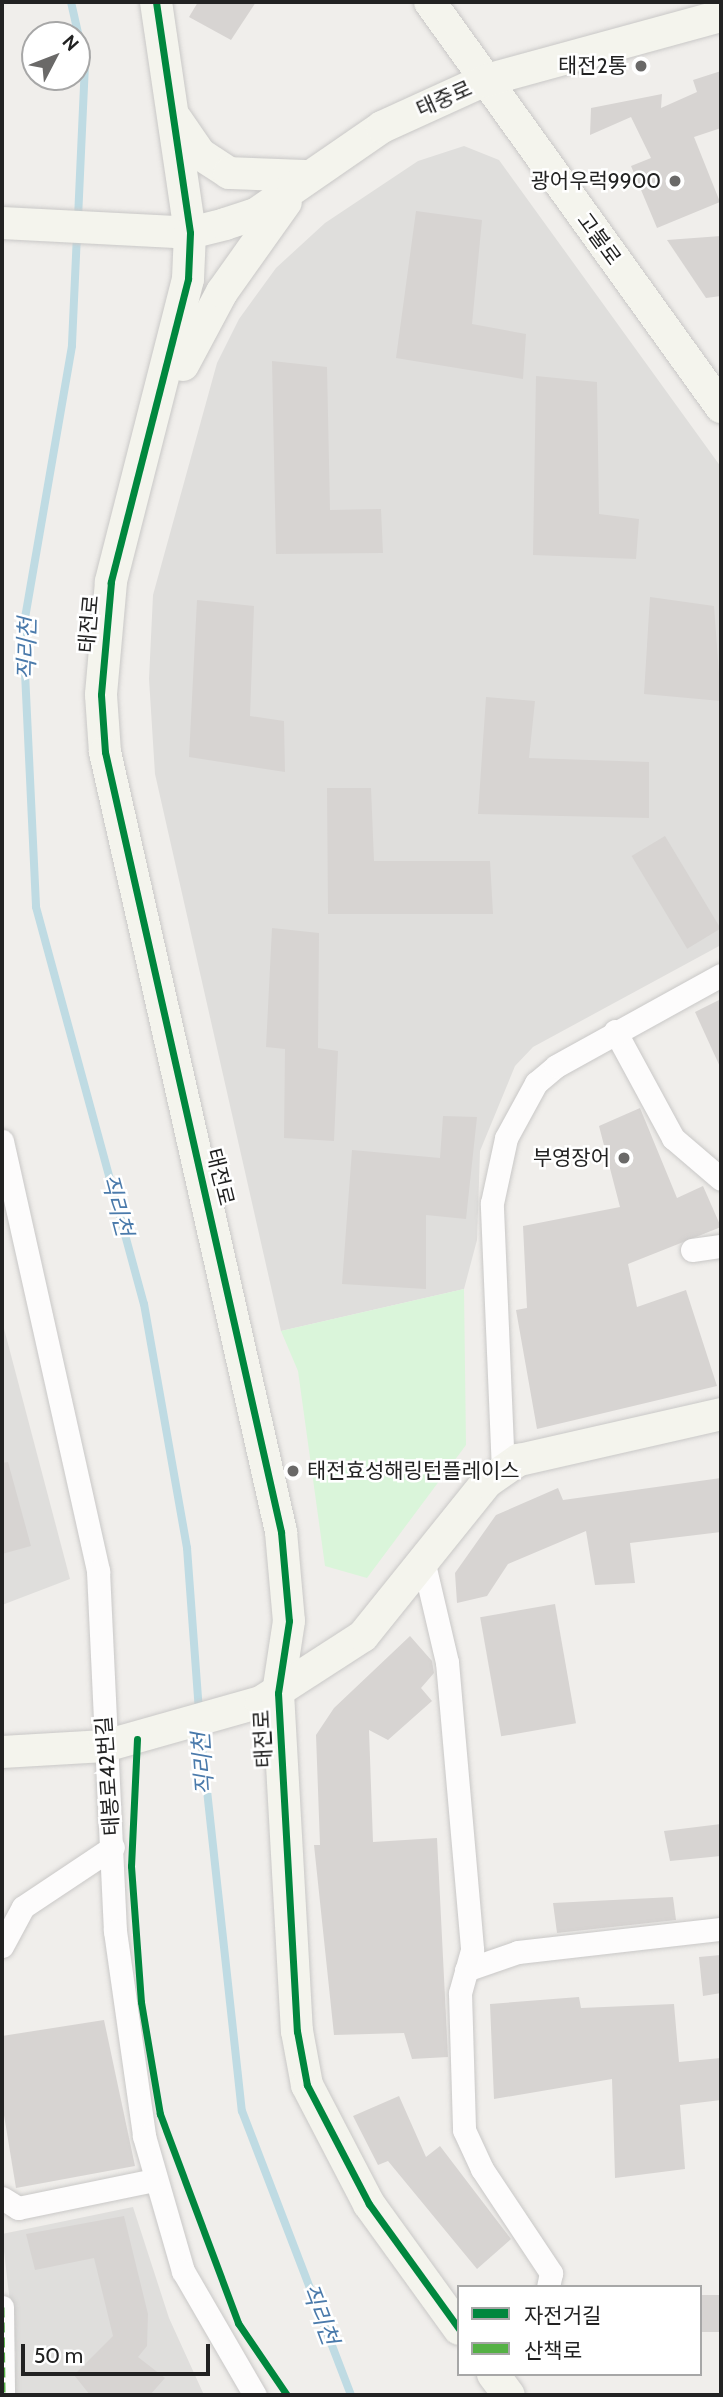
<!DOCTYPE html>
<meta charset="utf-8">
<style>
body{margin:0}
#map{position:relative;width:723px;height:2397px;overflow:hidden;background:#f0eeeb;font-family:Cabin,"Noto Sans KR",sans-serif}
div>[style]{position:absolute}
.residential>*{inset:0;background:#dfdedc}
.park>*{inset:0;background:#daf5da}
.stream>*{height:8px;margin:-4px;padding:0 4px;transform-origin:4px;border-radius:4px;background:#bfdbe3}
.building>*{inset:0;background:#d7d4d2;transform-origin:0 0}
.roads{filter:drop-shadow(0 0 2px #c9c8c7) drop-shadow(0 0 2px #c9c8c7)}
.street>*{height:23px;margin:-11.5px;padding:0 11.5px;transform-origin:11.5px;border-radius:11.5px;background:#fdfcfc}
.secondary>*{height:32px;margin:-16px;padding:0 16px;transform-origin:16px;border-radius:16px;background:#f4f4ed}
.quiet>*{height:5px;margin-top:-2.5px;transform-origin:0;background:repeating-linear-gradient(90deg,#55b145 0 10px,transparent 0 15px)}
.cycleway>*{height:7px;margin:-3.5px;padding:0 3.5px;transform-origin:3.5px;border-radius:3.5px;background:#00873e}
.dots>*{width:19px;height:19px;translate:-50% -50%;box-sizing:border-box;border:4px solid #fff;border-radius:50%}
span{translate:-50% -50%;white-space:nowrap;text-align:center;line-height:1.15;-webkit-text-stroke:5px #fff;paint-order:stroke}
.poi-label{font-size:21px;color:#222}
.right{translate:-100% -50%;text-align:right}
.left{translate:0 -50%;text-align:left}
.street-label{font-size:21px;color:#222}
.water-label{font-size:23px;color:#4a7aab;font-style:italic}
.frame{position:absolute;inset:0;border:4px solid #222;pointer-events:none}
.legend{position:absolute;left:457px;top:2285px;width:245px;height:91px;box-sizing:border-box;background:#fff;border:2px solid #a7a7a7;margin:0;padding:9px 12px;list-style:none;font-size:21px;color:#222}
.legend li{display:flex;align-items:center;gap:14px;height:35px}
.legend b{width:35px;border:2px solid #a7a7a7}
.north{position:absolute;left:21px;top:21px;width:70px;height:70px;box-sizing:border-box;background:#fff;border:2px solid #a7a7a7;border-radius:50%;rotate:48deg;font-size:19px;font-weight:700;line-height:28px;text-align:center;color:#222}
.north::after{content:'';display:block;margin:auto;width:24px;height:32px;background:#6a6968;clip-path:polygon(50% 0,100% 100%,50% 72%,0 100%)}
.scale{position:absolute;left:21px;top:2344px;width:189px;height:32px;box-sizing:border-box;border:4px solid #222;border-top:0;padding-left:9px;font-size:21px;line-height:24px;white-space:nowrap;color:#222;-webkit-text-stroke:5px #fff;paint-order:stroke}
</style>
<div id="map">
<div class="residential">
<div style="clip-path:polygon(464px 146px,499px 160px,721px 467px,721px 945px,533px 1047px,515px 1066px,480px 1151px,477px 1240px,464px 1289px,281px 1331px,155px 774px,149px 679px,153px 595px,217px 363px,239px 319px,276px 268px,325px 223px,418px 161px)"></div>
<div style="clip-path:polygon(2px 1321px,70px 1579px,2px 1605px)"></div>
<div style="clip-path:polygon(133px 2207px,169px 2318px,204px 2395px,11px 2395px,16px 2355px,2px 2234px)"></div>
</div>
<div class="park">
<div style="clip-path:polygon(464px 1289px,466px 1445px,367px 1578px,325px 1566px,298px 1371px,281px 1331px)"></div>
</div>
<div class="stream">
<div style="left:71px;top:2px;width:64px;rotate:77.3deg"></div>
<div style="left:85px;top:64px;width:157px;rotate:92.6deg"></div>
<div style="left:77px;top:234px;width:112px;rotate:92.6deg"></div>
<div style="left:72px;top:346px;width:288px;rotate:99.8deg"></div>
<div style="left:23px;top:630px;width:277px;rotate:87.3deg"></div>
<div style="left:36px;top:907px;width:411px;rotate:74.8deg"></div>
<div style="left:144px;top:1304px;width:248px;rotate:80deg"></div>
<div style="left:187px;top:1548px;width:165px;rotate:85.8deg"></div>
<div style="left:200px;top:1726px;width:387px;rotate:83.8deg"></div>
<div style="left:242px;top:2111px;width:304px;rotate:69deg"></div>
</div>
<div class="building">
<div style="clip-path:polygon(198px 2px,256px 2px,231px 40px,189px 17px)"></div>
<div style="clip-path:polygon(721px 71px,721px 128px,694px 137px,720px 202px,657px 228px,631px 166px,651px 158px,631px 117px,590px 135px,591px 108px,662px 94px,661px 108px,697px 92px,693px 80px)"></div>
<div style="clip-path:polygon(416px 211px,482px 220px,472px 324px,526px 334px,523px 379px,396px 358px)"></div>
<div style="clip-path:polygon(721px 236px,721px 296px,706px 298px,667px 240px)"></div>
<div style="clip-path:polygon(272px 361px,327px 367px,330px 510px,381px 509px,383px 553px,276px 554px)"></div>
<div style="clip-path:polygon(536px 376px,597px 382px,599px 514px,639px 519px,636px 559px,533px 555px)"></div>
<div style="clip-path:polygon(650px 597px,714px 606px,721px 701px,644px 694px)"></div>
<div style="clip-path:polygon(197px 600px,254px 606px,250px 716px,284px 721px,285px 772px,189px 757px)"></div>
<div style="clip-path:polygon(486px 697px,535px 701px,529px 758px,649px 762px,649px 818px,478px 814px)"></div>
<div style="clip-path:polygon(327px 788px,371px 788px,374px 861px,490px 861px,493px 914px,328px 914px)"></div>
<div style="left:665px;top:836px;width:108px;height:39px;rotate:59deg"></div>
<div style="clip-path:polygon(272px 928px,319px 933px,318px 1048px,338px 1051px,334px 1141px,284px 1138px,285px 1049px,266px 1047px)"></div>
<div style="clip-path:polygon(721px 999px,721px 1069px,695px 1012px)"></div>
<div style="clip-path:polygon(640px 1108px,677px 1198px,703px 1186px,721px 1227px,628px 1264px,637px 1307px,686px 1290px,717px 1386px,537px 1429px,516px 1310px,527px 1308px,523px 1226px,620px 1207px,599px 1126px)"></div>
<div style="clip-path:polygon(443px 1116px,477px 1117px,466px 1219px,426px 1215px,426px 1289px,342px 1284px,352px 1150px,440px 1158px)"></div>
<div style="clip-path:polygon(8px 1462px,31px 1546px,2px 1554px,2px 1463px)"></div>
<div style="clip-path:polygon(721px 1478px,721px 1532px,630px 1543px,635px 1583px,595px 1585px,586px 1531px,508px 1564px,487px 1596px,457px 1603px,455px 1573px,496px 1515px,558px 1488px,563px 1500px)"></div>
<div style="left:555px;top:1604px;width:121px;height:76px;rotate:80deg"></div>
<div style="clip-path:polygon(410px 1636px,432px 1661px,434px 1673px,421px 1688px,432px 1701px,388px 1740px,369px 1730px,373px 1842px,437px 1838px,448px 2057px,412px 2059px,404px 2033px,334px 2035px,314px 1845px,320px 1845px,316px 1735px,334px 1708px)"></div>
<div style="clip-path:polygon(721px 1824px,721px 1856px,670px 1861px,664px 1831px)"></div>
<div style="clip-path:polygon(673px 1897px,676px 1920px,557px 1933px,553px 1903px)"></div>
<div style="clip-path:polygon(721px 1955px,721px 1993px,703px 1996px,699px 1957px)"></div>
<div style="clip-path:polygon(579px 1997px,581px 2008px,674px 2004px,679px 2062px,721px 2058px,721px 2100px,680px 2105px,685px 2169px,615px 2178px,612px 2079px,494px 2099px,490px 2004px)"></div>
<div style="clip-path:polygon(104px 2020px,135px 2166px,16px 2188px,2px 2103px,2px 2036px)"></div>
<div style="clip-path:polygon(399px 2096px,426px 2157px,440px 2146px,511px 2239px,477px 2269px,388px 2161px,378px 2165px,353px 2116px)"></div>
<div style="clip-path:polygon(124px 2216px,148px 2314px,147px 2346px,138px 2357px,165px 2378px,150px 2395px,90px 2395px,74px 2375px,113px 2336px,94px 2258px,35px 2270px,26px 2234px)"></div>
<div style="left:721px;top:2295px;width:37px;height:21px;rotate:90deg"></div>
</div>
<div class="roads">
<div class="street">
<div style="left:615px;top:1031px;width:122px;rotate:61.5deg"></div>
<div style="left:673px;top:1138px;width:63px;rotate:40.5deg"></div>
<div style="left:2px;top:1141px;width:441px;rotate:77.4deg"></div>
<div style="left:98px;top:1571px;width:360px;rotate:87.3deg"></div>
<div style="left:115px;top:1931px;width:207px;rotate:81.9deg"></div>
<div style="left:144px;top:2136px;width:141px;rotate:73.9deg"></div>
<div style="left:183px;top:2271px;width:143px;rotate:59.9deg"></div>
<div style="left:692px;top:1250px;width:29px;rotate:-8deg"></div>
<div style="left:503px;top:1471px;width:268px;rotate:-92.4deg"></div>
<div style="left:492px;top:1203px;width:66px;rotate:-77.8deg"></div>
<div style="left:506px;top:1138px;width:63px;rotate:-61.4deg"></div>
<div style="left:536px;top:1083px;width:26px;rotate:-40deg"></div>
<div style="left:556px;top:1066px;width:188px;rotate:-28.9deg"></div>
<div style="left:423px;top:1560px;width:105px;rotate:76.8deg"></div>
<div style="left:447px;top:1662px;width:289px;rotate:85deg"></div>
<div style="left:472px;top:1950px;width:45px;rotate:105.6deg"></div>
<div style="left:460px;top:1993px;width:137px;rotate:88.3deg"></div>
<div style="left:464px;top:2130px;width:43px;rotate:65.2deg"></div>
<div style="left:482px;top:2169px;width:125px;rotate:56.4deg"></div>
<div style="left:551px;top:2273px;width:14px;rotate:102deg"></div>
<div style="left:2px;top:1946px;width:44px;rotate:-61.7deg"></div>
<div style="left:23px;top:1907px;width:108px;rotate:-33.7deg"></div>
<div style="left:466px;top:1970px;width:55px;rotate:-19.1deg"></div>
<div style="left:518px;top:1952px;width:204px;rotate:-6.5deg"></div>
<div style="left:2px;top:2198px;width:19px;rotate:32deg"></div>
<div style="left:18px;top:2208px;width:139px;rotate:-11.6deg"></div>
<div style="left:2px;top:2307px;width:88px;rotate:89.3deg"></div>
</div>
<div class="secondary">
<div style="left:156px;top:2px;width:233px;rotate:81.6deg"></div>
<div style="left:190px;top:233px;width:46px;rotate:92.5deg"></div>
<div style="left:188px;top:279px;width:313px;rotate:104.3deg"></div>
<div style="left:111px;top:582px;width:113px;rotate:95.1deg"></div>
<div style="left:101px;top:695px;width:57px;rotate:86deg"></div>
<div style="left:105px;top:752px;width:800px;rotate:77.28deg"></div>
<div style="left:281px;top:1532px;width:89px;rotate:84.9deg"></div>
<div style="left:289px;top:1621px;width:73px;rotate:98.7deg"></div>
<div style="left:278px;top:1693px;width:339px;rotate:86.8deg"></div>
<div style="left:297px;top:2031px;width:55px;rotate:79.5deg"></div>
<div style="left:307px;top:2085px;width:134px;rotate:62.5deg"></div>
<div style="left:369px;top:2204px;width:154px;rotate:54.2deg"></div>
<div style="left:430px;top:2px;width:499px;rotate:54.3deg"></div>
<div style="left:176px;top:119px;width:42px;rotate:55.6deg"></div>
<div style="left:200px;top:154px;width:35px;rotate:33deg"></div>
<div style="left:229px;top:173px;width:79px;rotate:2.2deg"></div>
<div style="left:2px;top:223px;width:188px;rotate:3deg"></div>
<div style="left:190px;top:233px;width:36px;rotate:-14deg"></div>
<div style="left:225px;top:224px;width:33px;rotate:-18deg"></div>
<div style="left:256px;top:214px;width:153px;rotate:-34.6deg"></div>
<div style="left:382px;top:127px;width:111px;rotate:-24.5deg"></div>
<div style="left:483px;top:81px;width:247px;rotate:-15.3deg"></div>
<div style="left:183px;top:365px;width:83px;rotate:-61.9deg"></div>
<div style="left:222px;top:292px;width:110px;rotate:-54.6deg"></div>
<div style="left:2px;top:1752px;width:103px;rotate:-3.3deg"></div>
<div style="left:105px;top:1746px;width:162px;rotate:-15.8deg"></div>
<div style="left:261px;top:1702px;width:121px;rotate:-32.9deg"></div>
<div style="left:363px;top:1636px;width:198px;rotate:-51.2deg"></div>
<div style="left:487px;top:1482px;width:39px;rotate:-35deg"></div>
<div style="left:519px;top:1460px;width:207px;rotate:-12.8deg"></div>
<div style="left:493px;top:2374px;width:26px;rotate:53deg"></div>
</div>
</div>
<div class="quiet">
<div style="left:2px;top:2307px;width:88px;rotate:89.3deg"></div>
</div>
<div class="cycleway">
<div style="left:156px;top:2px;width:233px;rotate:81.6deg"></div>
<div style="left:190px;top:233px;width:46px;rotate:92.5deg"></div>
<div style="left:188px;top:279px;width:313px;rotate:104.3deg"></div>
<div style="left:111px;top:582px;width:113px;rotate:95.1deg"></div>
<div style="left:101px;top:695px;width:57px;rotate:86deg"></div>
<div style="left:105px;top:752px;width:800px;rotate:77.28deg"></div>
<div style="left:281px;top:1532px;width:89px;rotate:84.9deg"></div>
<div style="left:289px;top:1621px;width:73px;rotate:98.7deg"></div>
<div style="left:278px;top:1693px;width:339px;rotate:86.8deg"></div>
<div style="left:297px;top:2031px;width:55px;rotate:79.5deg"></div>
<div style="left:307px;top:2085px;width:134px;rotate:62.5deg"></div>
<div style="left:369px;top:2204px;width:154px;rotate:54.2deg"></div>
<div style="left:137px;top:1739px;width:127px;rotate:92.7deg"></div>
<div style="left:131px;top:1866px;width:136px;rotate:85.8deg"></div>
<div style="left:141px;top:2002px;width:114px;rotate:80.4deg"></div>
<div style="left:160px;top:2114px;width:223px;rotate:69.5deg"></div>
<div style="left:238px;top:2323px;width:87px;rotate:55.8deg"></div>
</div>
<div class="dots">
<div style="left:641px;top:66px;background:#6a6968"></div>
<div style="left:675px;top:181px;background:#6a6968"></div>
<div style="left:624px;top:1158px;background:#6a6968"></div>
<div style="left:293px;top:1471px;background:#6a6968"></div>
</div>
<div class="poi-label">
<span class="right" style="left:627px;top:66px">태전2통</span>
<span class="right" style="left:661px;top:181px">광어우럭9900</span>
<span class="right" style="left:610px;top:1158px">부영장어</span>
<span class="left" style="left:307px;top:1471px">태전효성해링턴플레이스</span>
</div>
<div class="street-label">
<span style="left:444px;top:99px;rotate:-24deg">태중로</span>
<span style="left:599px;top:239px;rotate:54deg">고불로</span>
<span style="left:89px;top:624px;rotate:-85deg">태전로</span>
<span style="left:220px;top:1177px;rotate:76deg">태전로</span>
<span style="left:263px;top:1739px;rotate:-93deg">태전로</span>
<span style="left:108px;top:1776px;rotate:-94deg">태봉로42번길</span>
</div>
<div class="water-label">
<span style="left:27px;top:649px;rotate:-89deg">직리천</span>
<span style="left:117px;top:1205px;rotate:75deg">직리천</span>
<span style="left:203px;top:1764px;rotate:-94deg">직리천</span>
<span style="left:320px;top:2314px;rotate:69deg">직리천</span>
</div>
<div class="frame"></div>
<ul class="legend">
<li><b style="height:9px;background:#00873e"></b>자전거길</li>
<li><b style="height:9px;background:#55b145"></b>산책로</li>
</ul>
<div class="north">N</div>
<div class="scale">50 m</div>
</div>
